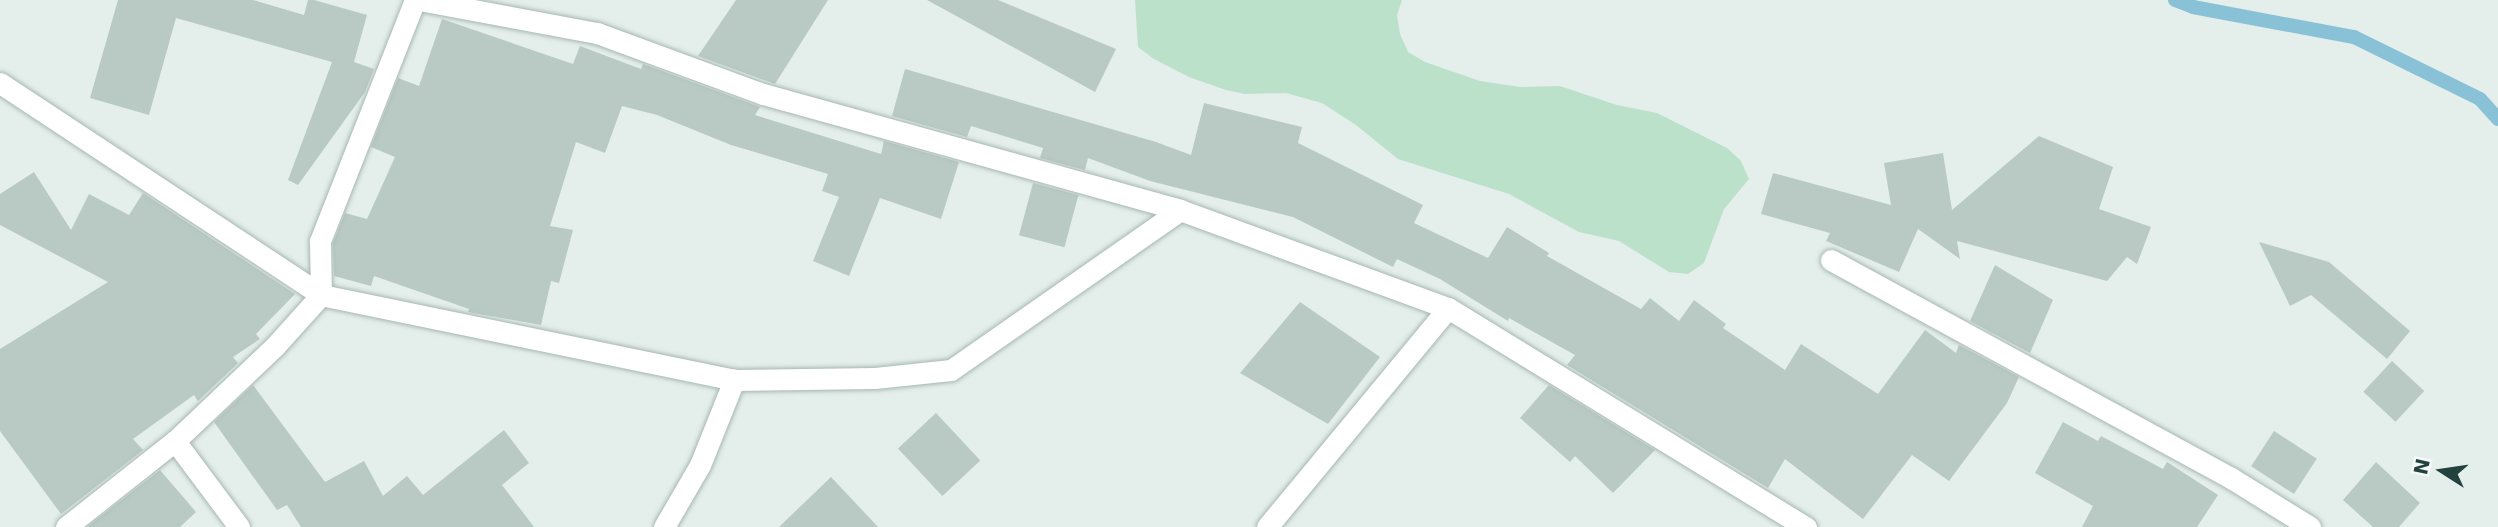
<!DOCTYPE html>
<style>
body{margin:0}
#map{position:relative;width:2498px;height:527px;overflow:hidden;background:#e4eeeb;font-family:"DejaVu Sans",sans-serif}
div>[style]{position:absolute}
.green>*{inset:0;background:#bbe1ca}
.stream>*{height:14px;margin:-7px;padding:0 7px;transform-origin:7px;border-radius:7px;background:#89c1d7}
.building>*{inset:0;background:#b9cac4;transform-origin:0 0}
.roads{filter:drop-shadow(0 0 2px #a6b7b3) drop-shadow(0 0 2px #a6b7b3)}
.minor>*{height:21px;margin:-10.5px;padding:0 10.5px;transform-origin:10.5px;border-radius:10.5px;background:#fff}
span{translate:-50% -50%;white-space:nowrap;text-align:center;line-height:1.15;-webkit-text-stroke:5px #f5faf8;paint-order:stroke}
.north{position:absolute;left:2407px;top:436px;width:70px;height:70px;-webkit-text-stroke:5px #f5faf8;paint-order:stroke;rotate:282deg;font-size:19px;font-weight:700;line-height:28px;text-align:center;color:#22423d}
.north::after{content:'';display:block;margin:auto;width:24px;height:32px;background:#22423d;clip-path:polygon(50% 0,100% 100%,50% 72%,0 100%)}
</style>
<div id="map">
<div class="green">
<div style="clip-path:polygon(1135px 0,1402px 0,1397px 15px,1400px 34px,1408px 52px,1425px 62px,1480px 81px,1520px 87px,1560px 86px,1617px 105px,1657px 113px,1727px 148px,1741px 161px,1749px 179px,1724px 209px,1704px 263px,1688px 274px,1669px 272px,1619px 241px,1579px 232px,1509px 194px,1398px 159px,1356px 125px,1322px 103px,1286px 93px,1245px 94px,1226px 90px,1189px 77px,1154px 59px,1138px 47px)"></div>
</div>
<div class="stream">
<div style="left:2175px;top:0;width:19px;rotate:21deg"></div>
<div style="left:2193px;top:7px;width:164px;rotate:10.6deg"></div>
<div style="left:2354px;top:37px;width:140px;rotate:26.2deg"></div>
<div style="left:2480px;top:99px;width:27px;rotate:48deg"></div>
</div>
<div class="building">
<div style="clip-path:polygon(118px 0,253px 0,304px 15px,308px 0,314px 0,367px 15px,354px 62px,374px 69px,365px 92px,298px 185px,288px 180px,332px 62px,176px 18px,149px 115px,90px 98px)"></div>
<div style="clip-path:polygon(736px 0,828px 0,775px 84px,698px 56px)"></div>
<div style="clip-path:polygon(927px 0,998px 0,1116px 49px,1095px 92px)"></div>
<div style="clip-path:polygon(442px 19px,573px 64px,580px 46px,641px 69px,643px 64px,760px 107px,755px 115px,881px 154px,884px 141px,959px 162px,941px 219px,880px 198px,849px 276px,813px 261px,839px 197px,822px 191px,828px 174px,731px 145px,657px 115px,622px 106px,605px 153px,576px 142px,550px 226px,573px 230px,559px 283px,551px 281px,541px 325px,468px 312px,469px 309px,374px 276px,371px 286px,334px 276px,333px 243px,345px 213px,367px 219px,395px 157px,371px 147px,398px 78px,419px 86px)"></div>
<div style="clip-path:polygon(905px 69px,1156px 142px,1191px 155px,1204px 103px,1302px 127px,1298px 143px,1423px 205px,1414px 223px,1488px 258px,1507px 227px,1549px 253px,1547px 256px,1641px 309px,1650px 298px,1679px 321px,1694px 300px,1726px 324px,1723px 328px,1785px 370px,1801px 344px,1878px 394px,1925px 330px,1956px 353px,1959px 345px,2019px 377px,2007px 403px,1949px 481px,1912px 455px,1863px 519px,1785px 459px,1768px 488px,1567px 365px,1575px 355px,1509px 318px,1508px 321px,1440px 279px,1397px 259px,1393px 267px,1293px 217px,1150px 181px,1088px 158px,1085px 170px,1040px 158px,1043px 148px,971px 126px,967px 137px,892px 116px)"></div>
<div style="clip-path:polygon(2039px 136px,2113px 167px,2099px 209px,2151px 227px,2137px 264px,2127px 257px,2107px 281px,1957px 241px,1960px 259px,1918px 229px,1899px 272px,1826px 241px,1830px 233px,1761px 214px,1773px 173px,1891px 205px,1884px 163px,1943px 153px,1952px 210px)"></div>
<div style="clip-path:polygon(34px 172px,71px 230px,89px 194px,129px 215px,143px 193px,295px 294px,256px 334px,260px 339px,233px 357px,238px 363px,198px 401px,194px 395px,133px 439px,143px 450px,61px 514px,0 431px,0 349px,108px 282px,0 225px,0 194px)"></div>
<div style="left:1033px;top:183px;width:47px;height:54px;rotate:15deg"></div>
<div style="clip-path:polygon(2259px 242px,2329px 262px,2410px 331px,2387px 359px,2311px 295px,2290px 306px)"></div>
<div style="clip-path:polygon(1995px 265px,2053px 300px,2030px 353px,1970px 321px)"></div>
<div style="clip-path:polygon(1300px 302px,1380px 357px,1328px 424px,1240px 373px)"></div>
<div style="left:2392px;top:361px;width:44px;height:42px;rotate:43deg"></div>
<div style="clip-path:polygon(253px 385px,325px 482px,364px 461px,383px 496px,407px 476px,423px 495px,504px 430px,529px 463px,502px 485px,534px 527px,301px 527px,287px 505px,277px 510px,214px 422px)"></div>
<div style="clip-path:polygon(1549px 385px,1655px 450px,1613px 493px,1575px 456px,1570px 462px,1520px 418px)"></div>
<div style="left:936px;top:413px;width:65px;height:52px;rotate:47deg"></div>
<div style="clip-path:polygon(2063px 422px,2098px 441px,2101px 436px,2163px 469px,2167px 462px,2218px 495px,2197px 527px,2082px 527px,2093px 506px,2035px 473px)"></div>
<div style="left:2274px;top:431px;width:51px;height:42px;rotate:33deg"></div>
<div style="clip-path:polygon(2376px 462px,2420px 503px,2399px 527px,2373px 527px,2343px 500px)"></div>
<div style="clip-path:polygon(160px 470px,196px 512px,180px 527px,87px 527px)"></div>
<div style="clip-path:polygon(831px 477px,878px 527px,779px 527px)"></div>
</div>
<div class="roads">
<div class="minor">
<div style="left:420px;top:0;width:180px;rotate:10.6deg"></div>
<div style="left:597px;top:33px;width:177px;rotate:20.2deg"></div>
<div style="left:763px;top:94px;width:433px;rotate:15.5deg"></div>
<div style="left:1180px;top:210px;width:285px;rotate:20.1deg"></div>
<div style="left:1448px;top:308px;width:420px;rotate:31.5deg"></div>
<div style="left:0;top:83px;width:385px;rotate:33.4deg"></div>
<div style="left:321px;top:295px;width:422px;rotate:11.6deg"></div>
<div style="left:734px;top:380px;width:141px;rotate:-0.8deg"></div>
<div style="left:875px;top:378px;width:76px;rotate:-6deg"></div>
<div style="left:951px;top:370px;width:279px;rotate:-34.9deg"></div>
<div style="left:1831px;top:260px;width:456px;rotate:28.6deg"></div>
<div style="left:2231px;top:478px;width:93px;rotate:31.8deg"></div>
<div style="left:175px;top:441px;width:107px;rotate:53.3deg"></div>
<div style="left:66px;top:527px;width:139px;rotate:-38.3deg"></div>
<div style="left:175px;top:441px;width:139px;rotate:-43.5deg"></div>
<div style="left:276px;top:345px;width:67px;rotate:-48deg"></div>
<div style="left:321px;top:295px;width:54px;rotate:-91.1deg"></div>
<div style="left:320px;top:241px;width:259px;rotate:-68.5deg"></div>
<div style="left:664px;top:527px;width:72px;rotate:-59.9deg"></div>
<div style="left:700px;top:465px;width:92px;rotate:-68.2deg"></div>
<div style="left:1267px;top:527px;width:284px;rotate:-50.4deg"></div>
</div>
</div>
<div class="north">N</div>
</div>
